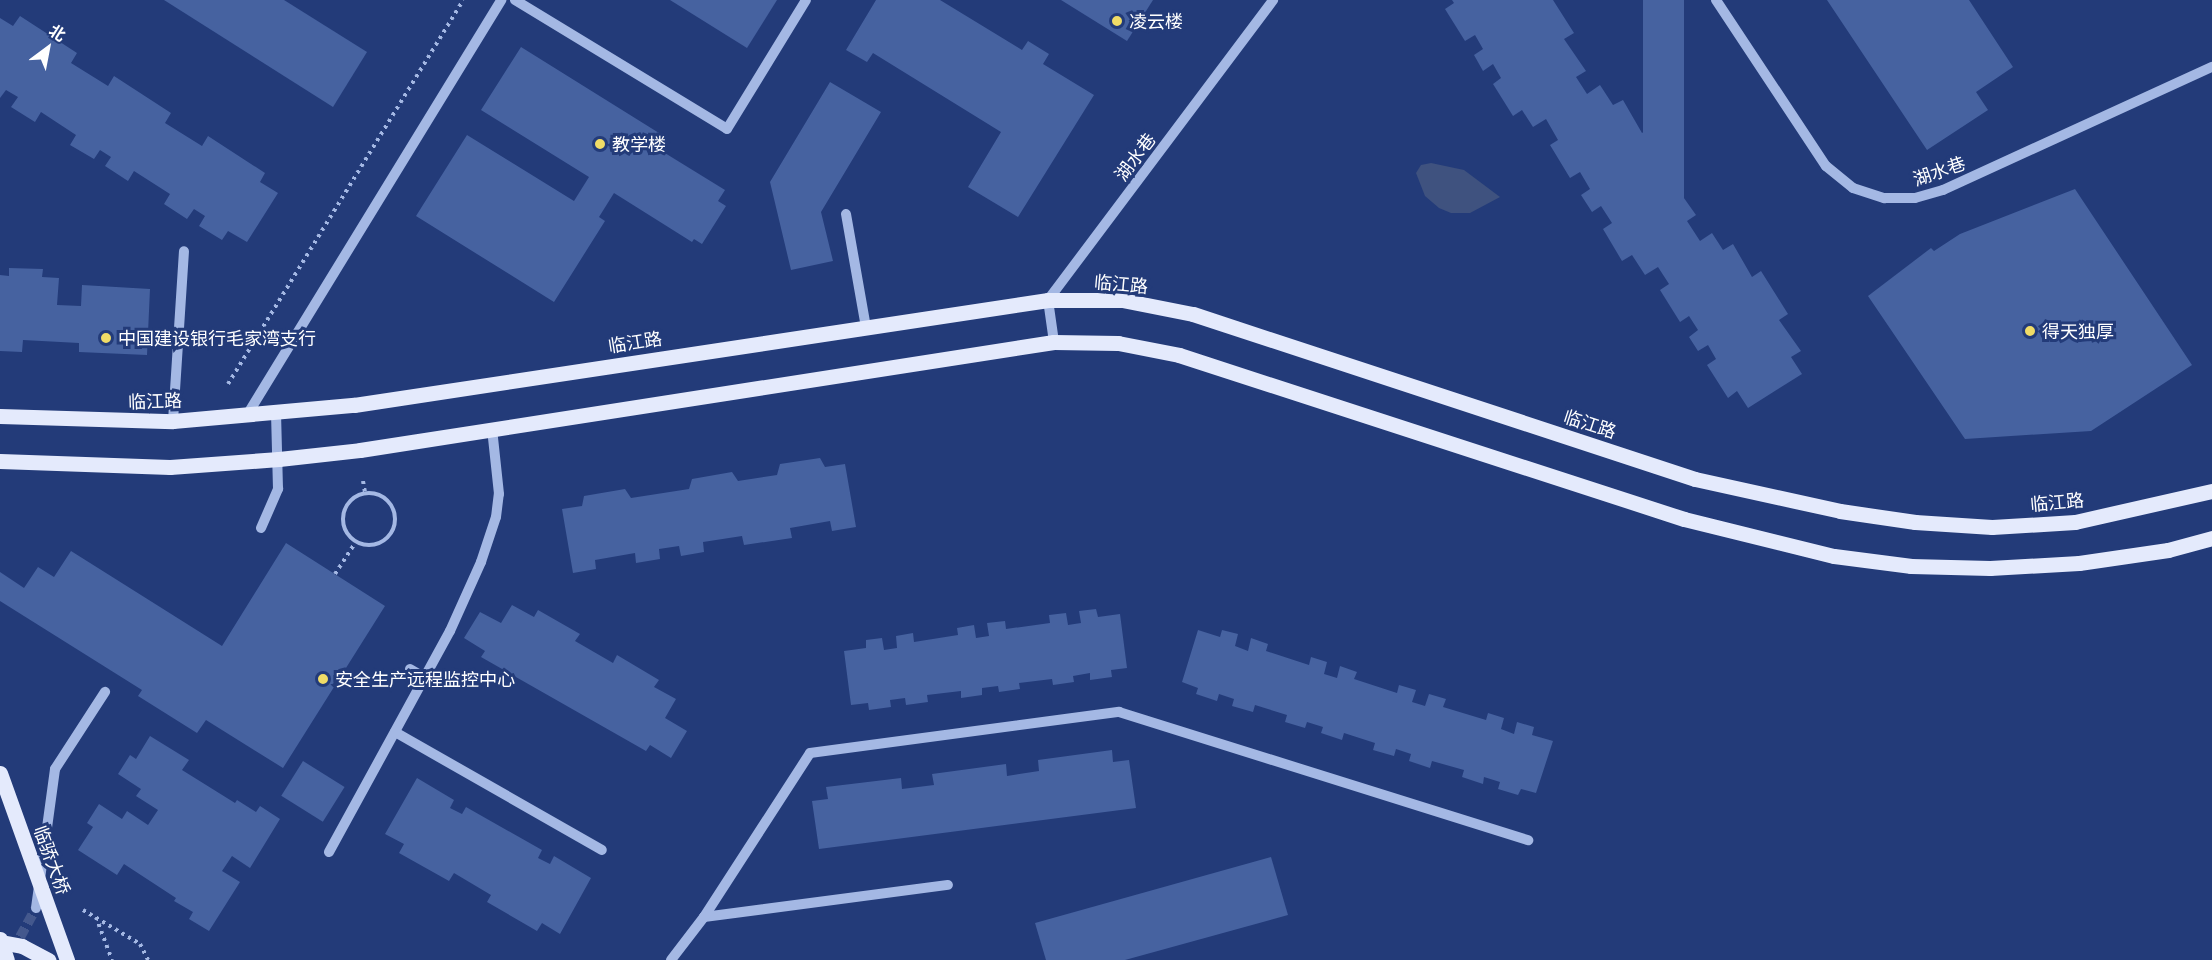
<!DOCTYPE html>
<meta charset="utf-8">
<style>
body{margin:0}
#map{position:relative;width:2212px;height:960px;overflow:hidden;background:#233b79;font-family:Ubuntu,"Noto Sans SC",sans-serif}
div>[style]{position:absolute}
.water>*{inset:0;background:#3f527f}
.building>*{inset:0;background:#4662a0;transform-origin:0 0}
.minor-tunnel>*{height:10px;margin-top:-5px;transform-origin:0;background:repeating-linear-gradient(90deg,#44588d 0 10px,transparent 0 15px)}
.path>*{height:4px;margin-top:-2px;transform-origin:0;background:repeating-linear-gradient(90deg,#a4b8e4 0 3px,transparent 0 7.5px)}
.path>.ring{margin:-2px;padding:0;box-sizing:content-box;background:none;border:4px solid #a4b8e4;border-radius:50%}
.minor>*{height:10px;margin:-5px;padding:0 5px;transform-origin:5px;border-radius:5px;background:#a4b8e4}
.major>*{height:15px;margin:-7.5px;padding:0 7.5px;transform-origin:7.5px;border-radius:7.5px;background:#e4eafc}
.dots>*{width:16px;height:16px;translate:-50% -50%;box-sizing:border-box;border:3px solid #233b79;border-radius:50%}
span{translate:-50% -50%;white-space:nowrap;text-align:center;line-height:1.15;-webkit-text-stroke:6px #233b79;paint-order:stroke}
.poi-label{font-size:18px;color:#fff}
.left{translate:0 -50%;text-align:left}
.street-label{font-size:18px;color:#fff}
.north{position:absolute;left:18px;top:18px;width:60px;height:60px;-webkit-text-stroke:4px #233b79;paint-order:stroke;rotate:32deg;font-size:16px;font-weight:700;line-height:24px;text-align:center;color:#fff}
.north::after{content:'';display:block;margin:auto;width:21px;height:27px;background:#fff;clip-path:polygon(50% 0,100% 100%,50% 72%,0 100%)}
</style>
<div id="map">
<div class="water">
<div style="clip-path:polygon(1431px 163px,1464px 170px,1500px 197px,1470px 213px,1451px 213px,1439px 208px,1425px 196px,1416px 173px,1421px 165px)"></div>
</div>
<div class="building">
<div style="clip-path:polygon(164px 0,284px 0,367px 52px,333px 107px)"></div>
<div style="clip-path:polygon(670px 0,777px 0,747px 48px)"></div>
<div style="clip-path:polygon(876px 0,940px 0,1022px 50px,1028px 41px,1049px 54px,1043px 64px,1094px 95px,1018px 217px,968px 187px,1001px 132px,873px 53px,867px 62px,846px 50px)"></div>
<div style="clip-path:polygon(1061px 0,1153px 0,1127px 41px)"></div>
<div style="clip-path:polygon(1452px 0,1553px 0,1574px 33px,1564px 39px,1586px 71px,1576px 77px,1587px 94px,1600px 85px,1613px 105px,1623px 100px,1642px 133px,1651px 127px,1684px 178px,1674px 184px,1696px 215px,1687px 221px,1700px 241px,1712px 233px,1723px 250px,1733px 244px,1752px 277px,1761px 271px,1788px 314px,1779px 320px,1801px 351px,1791px 357px,1802px 374px,1748px 408px,1737px 391px,1728px 398px,1707px 365px,1716px 359px,1708px 345px,1698px 351px,1689px 337px,1698px 330px,1689px 316px,1680px 322px,1660px 290px,1669px 284px,1658px 267px,1645px 275px,1632px 255px,1622px 261px,1603px 229px,1612px 223px,1601px 206px,1592px 212px,1581px 195px,1590px 189px,1580px 172px,1570px 178px,1550px 145px,1558px 140px,1546px 119px,1533px 127px,1522px 110px,1513px 116px,1493px 84px,1501px 78px,1493px 64px,1483px 71px,1474px 55px,1483px 49px,1475px 35px,1465px 41px,1445px 9px,1454px 3px)"></div>
<div style="left:1643px;top:0;width:41px;height:258px"></div>
<div style="clip-path:polygon(1827px 0,1969px 0,2013px 67px,1976px 92px,1988px 110px,1927px 150px)"></div>
<div style="clip-path:polygon(20px 16px,77px 53px,71px 63px,108px 86px,114px 76px,171px 113px,165px 123px,202px 146px,208px 136px,265px 173px,260px 182px,278px 193px,247px 242px,228px 231px,222px 240px,199px 226px,205px 216px,194px 209px,187px 219px,164px 204px,170px 194px,134px 171px,128px 181px,105px 166px,111px 157px,100px 150px,94px 159px,70px 145px,76px 135px,41px 112px,35px 122px,11px 107px,18px 97px,6px 90px,0 98px,0 18px,13px 26px)"></div>
<div style="clip-path:polygon(521px 47px,667px 138px,660px 150px,725px 190px,718px 201px,726px 206px,702px 244px,694px 239px,692px 242px,614px 193px,599px 217px,605px 221px,554px 302px,416px 216px,467px 135px,574px 201px,589px 177px,481px 110px)"></div>
<div style="clip-path:polygon(830px 82px,881px 112px,821px 212px,833px 261px,791px 270px,770px 182px)"></div>
<div style="clip-path:polygon(2075px 189px,2192px 365px,2091px 431px,1965px 439px,1868px 296px,1931px 248px,1934px 251px,1960px 234px)"></div>
<div style="clip-path:polygon(9px 268px,43px 269px,42px 277px,59px 278px,57px 305px,81px 306px,82px 285px,150px 289px,147px 355px,79px 352px,79px 343px,23px 340px,22px 352px,0 351px,0 275px,9px 276px)"></div>
<div style="clip-path:polygon(820px 458px,825px 467px,845px 464px,856px 527px,832px 531px,830px 521px,790px 528px,792px 538px,744px 545px,742px 536px,703px 542px,704px 552px,681px 556px,679px 546px,659px 549px,660px 559px,636px 563px,635px 553px,595px 560px,596px 569px,573px 573px,562px 509px,582px 506px,584px 496px,625px 489px,631px 498px,689px 489px,692px 479px,732px 472px,738px 481px,777px 475px,780px 464px)"></div>
<div style="clip-path:polygon(286px 543px,385px 606px,283px 768px,206px 720px,197px 733px,138px 696px,142px 690px,0 601px,0 572px,24px 588px,38px 567px,54px 577px,71px 551px,222px 646px)"></div>
<div style="clip-path:polygon(512px 605px,534px 617px,538px 610px,580px 634px,575px 641px,613px 663px,617px 655px,659px 680px,654px 687px,676px 699px,665px 718px,687px 731px,671px 758px,650px 745px,646px 751px,481px 657px,485px 651px,464px 638px,480px 612px,501px 623px)"></div>
<div style="clip-path:polygon(1096px 609px,1098px 617px,1120px 614px,1127px 668px,1111px 670px,1112px 677px,1090px 680px,1090px 673px,1073px 676px,1074px 682px,1053px 685px,1052px 679px,1019px 683px,1020px 689px,999px 692px,998px 686px,982px 688px,982px 695px,961px 698px,961px 691px,927px 695px,928px 702px,906px 705px,905px 698px,890px 700px,891px 707px,869px 710px,868px 703px,851px 705px,844px 651px,866px 648px,866px 640px,882px 638px,884px 650px,897px 648px,896px 636px,913px 633px,914px 642px,958px 635px,957px 628px,974px 625px,976px 638px,989px 636px,987px 623px,1005px 621px,1006px 629px,1050px 623px,1049px 615px,1066px 613px,1068px 625px,1081px 623px,1079px 611px)"></div>
<div style="clip-path:polygon(1198px 630px,1220px 637px,1222px 630px,1238px 634px,1235px 646px,1248px 651px,1251px 638px,1268px 644px,1266px 651px,1309px 665px,1311px 657px,1327px 662px,1324px 674px,1337px 678px,1340px 666px,1357px 672px,1354px 679px,1397px 693px,1399px 685px,1416px 690px,1412px 702px,1425px 706px,1429px 694px,1446px 699px,1443px 707px,1486px 720px,1488px 713px,1504px 718px,1501px 729px,1514px 734px,1517px 722px,1534px 727px,1532px 735px,1553px 741px,1536px 793px,1521px 789px,1518px 795px,1498px 789px,1500px 782px,1484px 777px,1483px 784px,1462px 777px,1464px 770px,1432px 761px,1430px 768px,1409px 761px,1411px 754px,1396px 749px,1394px 756px,1373px 750px,1375px 743px,1344px 733px,1342px 740px,1321px 733px,1323px 727px,1307px 722px,1305px 728px,1285px 722px,1287px 715px,1255px 705px,1253px 712px,1232px 706px,1234px 699px,1219px 694px,1217px 701px,1196px 694px,1198px 688px,1182px 682px)"></div>
<div style="clip-path:polygon(150px 736px,189px 760px,182px 770px,235px 803px,237px 800px,256px 812px,260px 806px,280px 819px,250px 868px,232px 856px,222px 871px,240px 882px,209px 931px,189px 919px,193px 912px,174px 901px,176px 898px,124px 864px,117px 875px,78px 850px,93px 827px,87px 823px,99px 804px,122px 819px,127px 811px,148px 825px,158px 810px,136px 796px,141px 789px,118px 774px,130px 755px,136px 759px)"></div>
<div style="clip-path:polygon(1112px 750px,1113px 762px,1129px 760px,1136px 808px,819px 849px,812px 801px,828px 799px,826px 787px,901px 778px,902px 789px,934px 785px,932px 774px,1006px 764px,1007px 776px,1039px 771px,1038px 760px)"></div>
<div style="left:303px;top:761px;width:49px;height:41px;rotate:32deg"></div>
<div style="clip-path:polygon(417px 778px,454px 800px,450px 808px,462px 814px,466px 807px,542px 850px,538px 858px,550px 864px,554px 856px,591px 878px,560px 934px,542px 923px,537px 931px,487px 902px,491px 895px,454px 873px,449px 881px,399px 853px,404px 844px,385px 834px)"></div>
<div style="clip-path:polygon(1271px 857px,1288px 915px,1125px 960px,1046px 960px,1035px 923px)"></div>
</div>
<div class="minor-tunnel">
<div style="left:13px;top:950px;width:48px;rotate:-61.3deg"></div>
</div>
<div class="path">
<div style="left:228px;top:384px;width:450px;rotate:-58.5deg"></div>
<div style="left:363px;top:481px;width:11px;rotate:80deg"></div>
<div class="ring" style="left:343px;top:493px;width:48px;height:48px"></div>
<div style="left:335px;top:574px;width:38px;rotate:-57deg"></div>
<div style="left:83px;top:910px;width:66px;rotate:30.8deg"></div>
<div style="left:140px;top:944px;width:18px;rotate:63deg"></div>
<div style="left:96px;top:917px;width:46px;rotate:69.6deg"></div>
</div>
<div class="minor">
<div style="left:515px;top:0;width:248px;rotate:31.3deg"></div>
<div style="left:727px;top:129px;width:151px;rotate:-58.5deg"></div>
<div style="left:1716px;top:0;width:199px;rotate:56.5deg"></div>
<div style="left:1826px;top:166px;width:35px;rotate:39deg"></div>
<div style="left:1853px;top:188px;width:33px;rotate:18deg"></div>
<div style="left:1884px;top:198px;width:31px"></div>
<div style="left:1915px;top:198px;width:29px;rotate:-16deg"></div>
<div style="left:1943px;top:190px;width:296px;rotate:-24.6deg"></div>
<div style="left:846px;top:214px;width:115px;rotate:80deg"></div>
<div style="left:1054px;top:342px;width:42px;rotate:-98.1deg"></div>
<div style="left:1048px;top:300px;width:375px;rotate:-53.1deg"></div>
<div style="left:247px;top:415px;width:487px;rotate:-58.5deg"></div>
<div style="left:173px;top:421px;width:170px;rotate:-86.3deg"></div>
<div style="left:261px;top:528px;width:43px;rotate:-66.4deg"></div>
<div style="left:278px;top:489px;width:77px;rotate:-91.5deg"></div>
<div style="left:410px;top:669px;width:16px;rotate:30deg"></div>
<div style="left:395px;top:732px;width:238px;rotate:29.7deg"></div>
<div style="left:329px;top:852px;width:252px;rotate:-61.3deg"></div>
<div style="left:450px;top:631px;width:76px;rotate:-65.8deg"></div>
<div style="left:481px;top:562px;width:47px;rotate:-71.6deg"></div>
<div style="left:496px;top:517px;width:23px;rotate:-83deg"></div>
<div style="left:499px;top:494px;width:65px;rotate:-96.1deg"></div>
<div style="left:36px;top:908px;width:140px;rotate:-82.2deg"></div>
<div style="left:55px;top:769px;width:92px;rotate:-57deg"></div>
<div style="left:704px;top:917px;width:246px;rotate:-7.5deg"></div>
<div style="left:671px;top:960px;width:54px;rotate:-52.5deg"></div>
<div style="left:704px;top:917px;width:195px;rotate:-57.1deg"></div>
<div style="left:810px;top:753px;width:312px;rotate:-7.6deg"></div>
<div style="left:1119px;top:712px;width:429px;rotate:17.4deg"></div>
</div>
<div class="major">
<div style="left:0;top:416px;width:173px;rotate:1.7deg"></div>
<div style="left:173px;top:421px;width:182px;rotate:-5.1deg"></div>
<div style="left:354px;top:405px;width:702px;rotate:-8.6deg"></div>
<div style="left:1048px;top:300px;width:74px"></div>
<div style="left:1122px;top:300px;width:72px;rotate:11.2deg"></div>
<div style="left:1193px;top:314px;width:528px;rotate:18.19deg"></div>
<div style="left:1695px;top:479px;width:148px;rotate:12.4deg"></div>
<div style="left:1840px;top:511px;width:76px;rotate:8.3deg"></div>
<div style="left:1915px;top:522px;width:77px;rotate:3.7deg"></div>
<div style="left:1992px;top:527px;width:83px;rotate:-3.4deg"></div>
<div style="left:2075px;top:522px;width:140px;rotate:-12.8deg"></div>
<div style="left:0;top:461px;width:170px;rotate:2deg"></div>
<div style="left:170px;top:467px;width:109px;rotate:-4.2deg"></div>
<div style="left:279px;top:459px;width:81px;rotate:-6.3deg"></div>
<div style="left:360px;top:450px;width:702px;rotate:-8.85deg"></div>
<div style="left:1054px;top:342px;width:64px;rotate:0.9deg"></div>
<div style="left:1118px;top:343px;width:62px;rotate:11.1deg"></div>
<div style="left:1179px;top:355px;width:531px;rotate:17.99deg"></div>
<div style="left:1684px;top:519px;width:154px;rotate:13.9deg"></div>
<div style="left:1834px;top:556px;width:78px;rotate:7.4deg"></div>
<div style="left:1911px;top:566px;width:79px;rotate:1.5deg"></div>
<div style="left:1990px;top:568px;width:89px;rotate:-3.2deg"></div>
<div style="left:2079px;top:563px;width:90px;rotate:-8.3deg"></div>
<div style="left:2168px;top:550px;width:46px;rotate:-15.3deg"></div>
<div style="left:0;top:773px;width:199px;rotate:70.3deg"></div>
<div style="left:0;top:939px;width:22px;rotate:72deg"></div>
<div style="left:0;top:942px;width:22px;rotate:10deg"></div>
<div style="left:22px;top:946px;width:30px;rotate:28deg"></div>
</div>
<div class="dots">
<div style="left:1117px;top:21px;background:#f0dc67"></div>
<div style="left:600px;top:144px;background:#f0dc67"></div>
<div style="left:2030px;top:331px;background:#f0dc67"></div>
<div style="left:106px;top:338px;background:#f0dc67"></div>
<div style="left:323px;top:679px;background:#f0dc67"></div>
</div>
<div class="poi-label">
<span class="left" style="left:1129px;top:21px">凌云楼</span>
<span class="left" style="left:612px;top:144px">教学楼</span>
<span class="left" style="left:2042px;top:331px">得天独厚</span>
<span class="left" style="left:118px;top:338px">中国建设银行毛家湾支行</span>
<span class="left" style="left:335px;top:679px">安全生产远程监控中心</span>
</div>
<div class="street-label">
<span style="left:1135px;top:157px;rotate:-53deg">湖水巷</span>
<span style="left:1939px;top:171px;rotate:-19deg">湖水巷</span>
<span style="left:1121px;top:284px;rotate:5deg">临江路</span>
<span style="left:635px;top:342px;rotate:-9deg">临江路</span>
<span style="left:155px;top:401px;rotate:-2deg">临江路</span>
<span style="left:1590px;top:424px;rotate:18deg">临江路</span>
<span style="left:2057px;top:502px;rotate:-5deg">临江路</span>
<span style="left:52px;top:860px;rotate:70deg">临骄大桥</span>
</div>
<div class="north">北</div>
</div>
